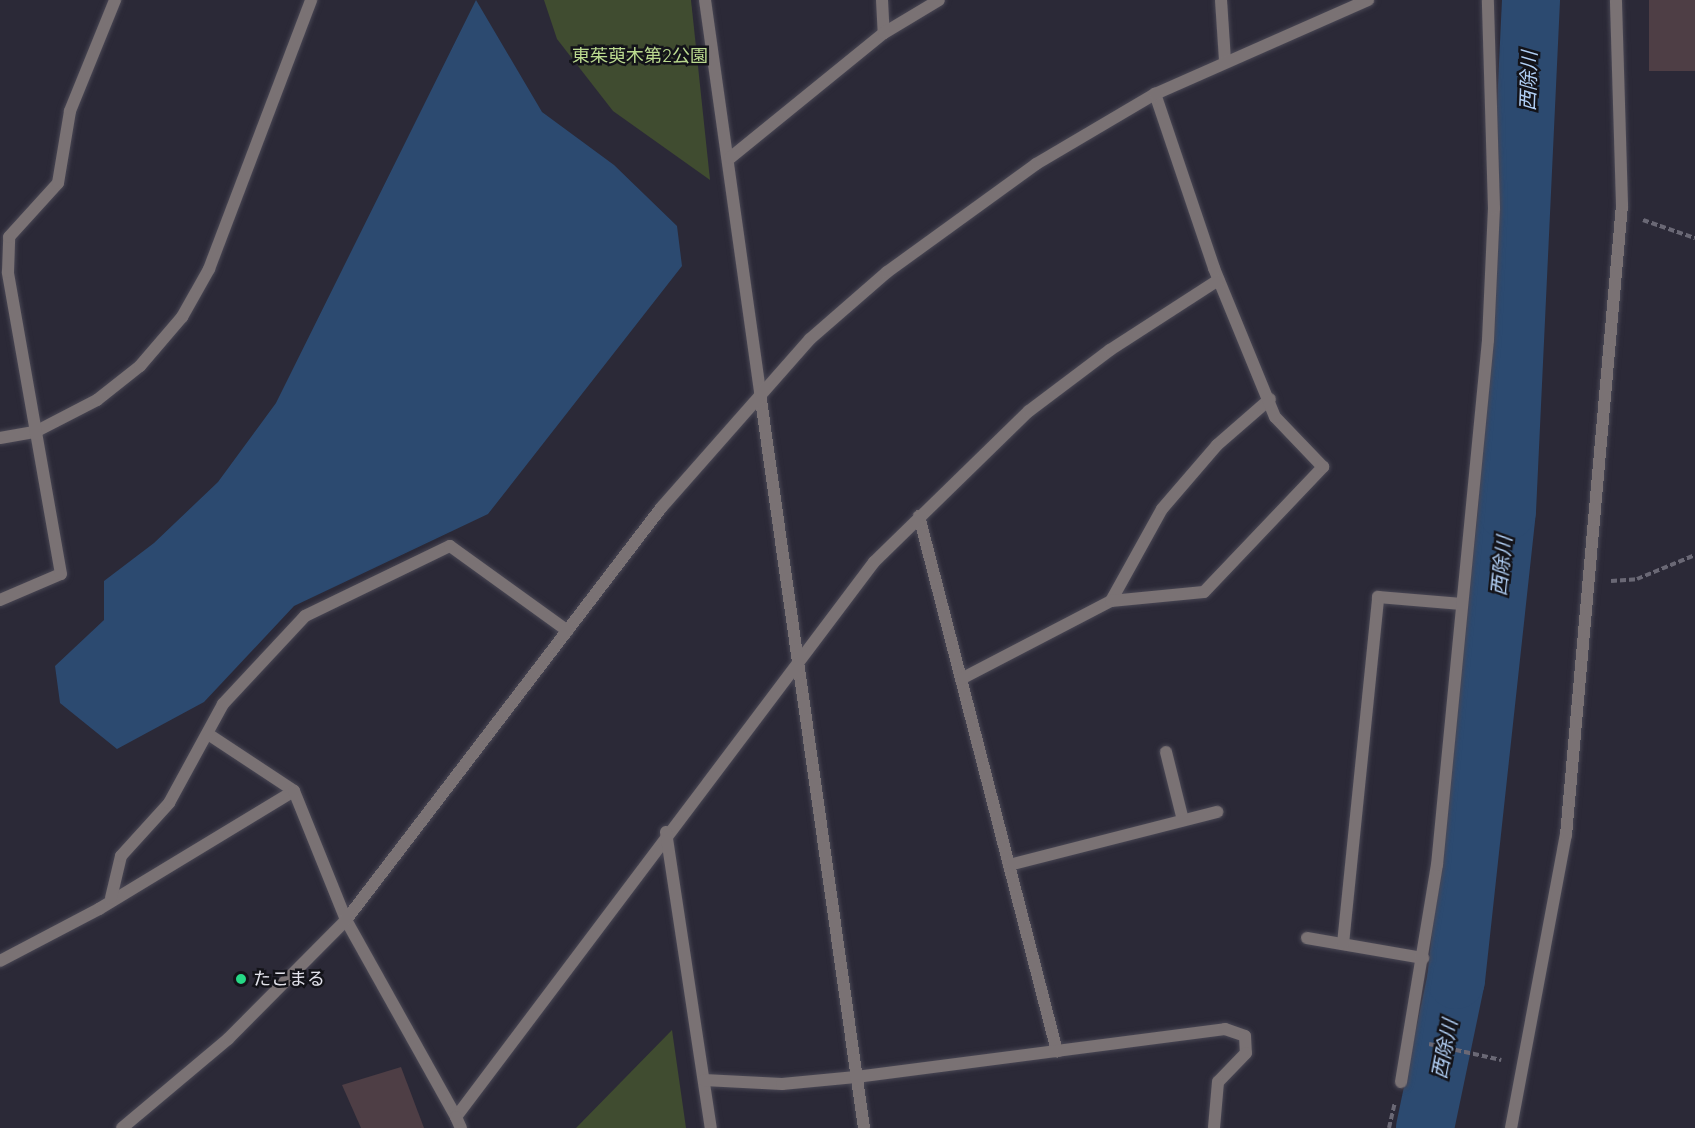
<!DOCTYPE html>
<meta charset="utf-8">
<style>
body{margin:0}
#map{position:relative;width:1695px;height:1128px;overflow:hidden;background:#2b2937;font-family:Quicksand,"Noto Sans JP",sans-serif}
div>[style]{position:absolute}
.green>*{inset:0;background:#404c30}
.water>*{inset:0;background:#2c4a70}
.river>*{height:58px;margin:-29px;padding:0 29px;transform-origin:29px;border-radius:29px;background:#2c4a70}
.building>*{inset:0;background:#4e3e45;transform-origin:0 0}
.path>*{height:4px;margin-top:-2px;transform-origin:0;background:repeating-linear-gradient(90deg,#6a6875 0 6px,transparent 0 9px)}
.roads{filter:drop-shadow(0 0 2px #494754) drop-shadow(0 0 2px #494754)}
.service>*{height:12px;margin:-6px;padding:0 6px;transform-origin:6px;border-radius:6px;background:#7a7274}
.minor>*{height:12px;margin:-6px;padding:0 6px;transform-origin:6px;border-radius:6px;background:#7a7274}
.tertiary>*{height:12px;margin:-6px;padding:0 6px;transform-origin:6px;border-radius:6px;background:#7a7274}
.dots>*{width:16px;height:16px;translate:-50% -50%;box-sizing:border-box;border:3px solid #131319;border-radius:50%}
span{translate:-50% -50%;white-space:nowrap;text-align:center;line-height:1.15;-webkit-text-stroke:5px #131319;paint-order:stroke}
.park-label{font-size:18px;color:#bbda8f}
.poi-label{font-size:18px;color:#e4e4ed}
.left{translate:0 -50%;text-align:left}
.water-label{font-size:20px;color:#b1cff5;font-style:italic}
</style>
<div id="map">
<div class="green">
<div style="clip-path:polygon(544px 0,691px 0,710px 180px,613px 111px,557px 39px)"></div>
<div style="clip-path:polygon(672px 1030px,686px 1128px,576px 1128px)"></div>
</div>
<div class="water">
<div style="clip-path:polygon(476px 0,542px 112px,614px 165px,677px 226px,682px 266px,488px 514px,294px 606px,204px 702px,117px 749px,60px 703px,55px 666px,104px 620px,104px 581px,154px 543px,218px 482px,276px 403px)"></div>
</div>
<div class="river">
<div style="left:1425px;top:1128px;width:151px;rotate:-78.2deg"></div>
<div style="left:1456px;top:980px;width:472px;rotate:-83.8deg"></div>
<div style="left:1507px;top:511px;width:512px;rotate:-87.31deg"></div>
</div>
<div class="building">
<div style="left:1649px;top:0;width:46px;height:71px"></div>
<div style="clip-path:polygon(401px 1067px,424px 1128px,361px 1128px,342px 1085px)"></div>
</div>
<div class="path">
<div style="left:1643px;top:220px;width:55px;rotate:19.1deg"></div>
<div style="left:1611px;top:581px;width:26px;rotate:-4deg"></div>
<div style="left:1637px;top:579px;width:63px;rotate:-22.5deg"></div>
<div style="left:1429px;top:1044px;width:74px;rotate:12.5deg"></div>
<div style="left:1389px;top:1128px;width:26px;rotate:-77deg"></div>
</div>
<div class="roads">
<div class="service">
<div style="left:0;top:961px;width:112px;rotate:-27.7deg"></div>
<div style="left:99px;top:909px;width:228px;rotate:-31.2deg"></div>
</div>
<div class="minor">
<div style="left:705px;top:0;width:397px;rotate:82deg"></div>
<div style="left:882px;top:0;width:33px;rotate:87deg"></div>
<div style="left:1221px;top:0;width:60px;rotate:86.2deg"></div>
<div style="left:730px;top:158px;width:198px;rotate:-39.1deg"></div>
<div style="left:884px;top:33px;width:64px;rotate:-31deg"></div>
<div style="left:0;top:438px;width:36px;rotate:-10deg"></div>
<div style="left:35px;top:432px;width:70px;rotate:-27.3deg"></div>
<div style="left:97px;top:400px;width:55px;rotate:-38.3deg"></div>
<div style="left:140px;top:366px;width:65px;rotate:-49.4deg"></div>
<div style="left:182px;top:317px;width:55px;rotate:-60.6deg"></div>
<div style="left:209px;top:269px;width:288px;rotate:-69.2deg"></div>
<div style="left:919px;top:516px;width:553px;rotate:75.54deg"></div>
<div style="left:0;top:600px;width:66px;rotate:-23.1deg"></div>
<div style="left:61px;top:574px;width:307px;rotate:-100deg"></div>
<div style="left:8px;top:272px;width:35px;rotate:-88deg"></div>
<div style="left:9px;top:237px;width:73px;rotate:-47.8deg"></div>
<div style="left:58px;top:183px;width:73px;rotate:-80.5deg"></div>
<div style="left:70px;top:111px;width:120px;rotate:-67.9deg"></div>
<div style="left:1111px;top:601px;width:105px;rotate:-61deg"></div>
<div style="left:1162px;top:509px;width:84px;rotate:-49.3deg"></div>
<div style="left:1217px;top:445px;width:70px;rotate:-41deg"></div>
<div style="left:961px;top:679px;width:169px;rotate:-27.5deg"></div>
<div style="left:1111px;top:601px;width:93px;rotate:-5.5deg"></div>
<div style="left:1204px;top:592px;width:173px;rotate:-46.4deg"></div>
<div style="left:1323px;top:467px;width:69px;rotate:-133.8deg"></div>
<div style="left:1275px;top:417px;width:161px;rotate:-112.3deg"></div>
<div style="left:1214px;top:268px;width:184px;rotate:-108.7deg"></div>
<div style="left:208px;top:734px;width:103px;rotate:33.5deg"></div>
<div style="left:294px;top:791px;width:139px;rotate:68deg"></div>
<div style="left:346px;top:920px;width:226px;rotate:60.8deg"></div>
<div style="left:456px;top:1117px;width:695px;rotate:-53.01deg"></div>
<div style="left:874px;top:562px;width:216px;rotate:-44.3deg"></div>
<div style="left:1029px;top:411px;width:101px;rotate:-37deg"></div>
<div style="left:1110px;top:350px;width:129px;rotate:-32.9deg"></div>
<div style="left:1166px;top:752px;width:70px;rotate:76deg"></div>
<div style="left:666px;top:832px;width:299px;rotate:81.4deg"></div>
<div style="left:1009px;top:865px;width:215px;rotate:-14.3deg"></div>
<div style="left:111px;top:898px;width:43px;rotate:-76.6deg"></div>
<div style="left:121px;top:856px;width:72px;rotate:-47.8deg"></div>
<div style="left:169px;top:803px;width:113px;rotate:-61.4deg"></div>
<div style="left:223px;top:704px;width:120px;rotate:-47deg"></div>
<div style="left:305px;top:616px;width:161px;rotate:-25.8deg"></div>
<div style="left:450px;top:546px;width:145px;rotate:35.8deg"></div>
<div style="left:1307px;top:938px;width:118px;rotate:9.8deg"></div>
<div style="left:1343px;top:944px;width:349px;rotate:-84.2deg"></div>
<div style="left:1378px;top:597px;width:84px;rotate:4.8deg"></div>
<div style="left:704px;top:1080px;width:78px;rotate:2.9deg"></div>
<div style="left:782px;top:1084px;width:74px;rotate:-5.4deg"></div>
<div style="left:856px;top:1077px;width:372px;rotate:-7.4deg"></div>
<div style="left:1225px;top:1029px;width:21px;rotate:19deg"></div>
<div style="left:1245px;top:1036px;width:17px;rotate:87deg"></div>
<div style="left:1246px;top:1053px;width:40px;rotate:134deg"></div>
<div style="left:1218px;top:1082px;width:46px;rotate:95deg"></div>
<div style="left:1401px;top:1082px;width:220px;rotate:-80.6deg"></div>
<div style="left:1437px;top:865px;width:527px;rotate:-84.45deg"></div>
<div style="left:1488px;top:340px;width:132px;rotate:-87.4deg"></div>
<div style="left:1494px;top:208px;width:208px;rotate:-91.7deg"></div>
<div style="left:1511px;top:1128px;width:298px;rotate:-79.4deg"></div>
<div style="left:1566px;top:835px;width:632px;rotate:-84.92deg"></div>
<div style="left:1622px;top:205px;width:205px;rotate:-91.7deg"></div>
</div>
<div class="tertiary">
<div style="left:760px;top:393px;width:742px;rotate:81.95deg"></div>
<div style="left:456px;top:1117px;width:12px;rotate:66deg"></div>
<div style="left:122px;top:1128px;width:138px;rotate:-40deg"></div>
<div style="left:228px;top:1039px;width:168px;rotate:-45.2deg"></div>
<div style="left:346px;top:920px;width:519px;rotate:-52.6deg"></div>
<div style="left:661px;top:508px;width:225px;rotate:-48.6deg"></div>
<div style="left:810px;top:339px;width:102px;rotate:-41deg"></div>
<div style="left:887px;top:272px;width:184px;rotate:-35.9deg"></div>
<div style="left:1036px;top:164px;width:138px;rotate:-30.5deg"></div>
<div style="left:1155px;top:94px;width:233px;rotate:-23.8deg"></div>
</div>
</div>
<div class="dots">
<div style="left:241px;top:979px;background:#26d886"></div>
</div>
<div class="park-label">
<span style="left:640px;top:56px">東茱萸木第2公園</span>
</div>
<div class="poi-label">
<span class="left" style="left:253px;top:979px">たこまる</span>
</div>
<div class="water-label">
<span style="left:1528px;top:81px;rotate:-88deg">西除川</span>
<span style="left:1501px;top:566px;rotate:-84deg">西除川</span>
<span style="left:1444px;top:1049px;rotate:-79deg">西除川</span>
</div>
</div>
